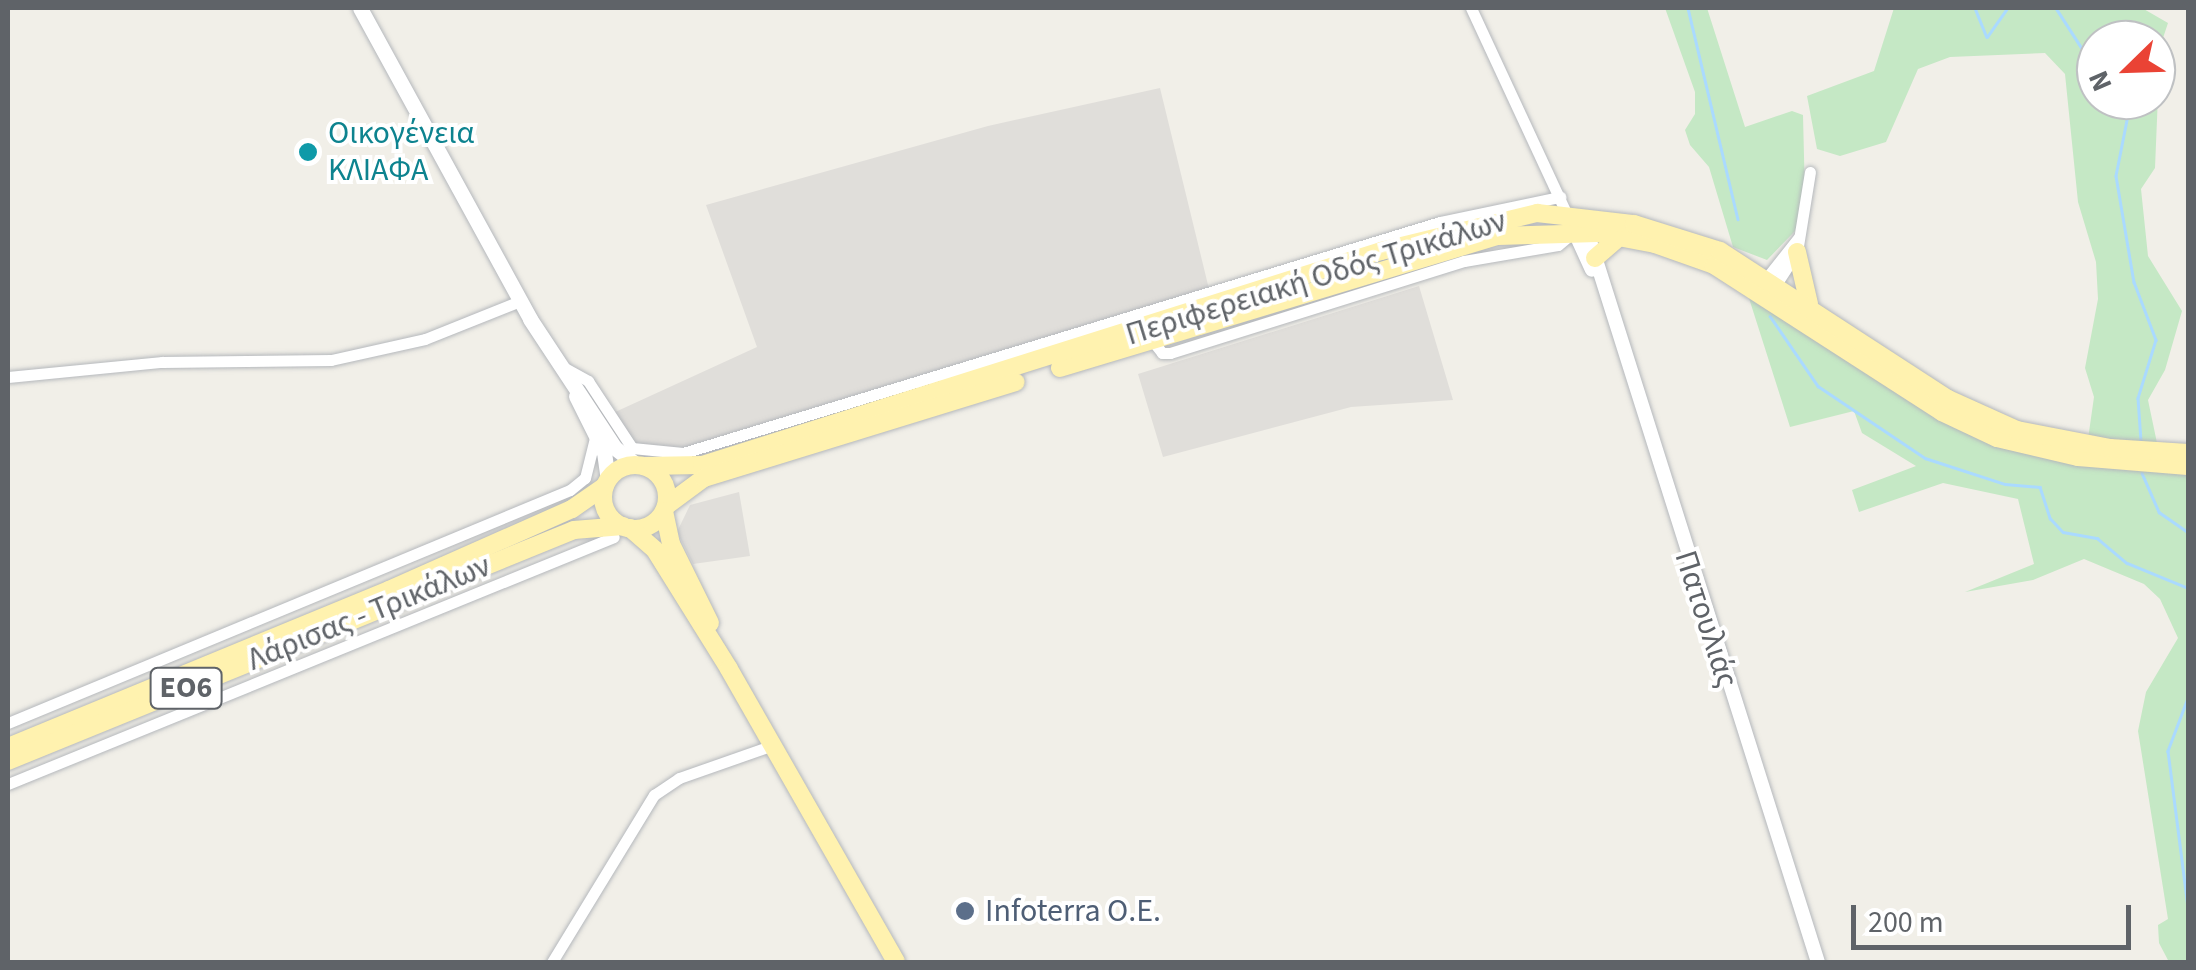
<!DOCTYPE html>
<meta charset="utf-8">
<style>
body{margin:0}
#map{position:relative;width:2196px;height:970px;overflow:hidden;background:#f1efe8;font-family:"Source Sans 3",sans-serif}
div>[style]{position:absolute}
.industrial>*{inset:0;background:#e0deda}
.green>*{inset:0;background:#c5e8c5}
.stream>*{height:2.5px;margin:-1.25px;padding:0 1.25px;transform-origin:1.25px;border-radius:1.25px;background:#aadaff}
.roads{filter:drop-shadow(0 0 2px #b5b8bc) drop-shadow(0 0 2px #b5b8bc)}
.minor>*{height:11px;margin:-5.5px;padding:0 5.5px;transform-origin:5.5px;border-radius:5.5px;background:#fff}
.tertiary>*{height:14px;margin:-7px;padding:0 7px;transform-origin:7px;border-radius:7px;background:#fff}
.secondary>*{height:15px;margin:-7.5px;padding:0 7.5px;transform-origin:7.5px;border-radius:7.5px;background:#fff}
.primary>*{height:18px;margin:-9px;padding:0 9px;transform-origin:9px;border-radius:9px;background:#fff2af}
.primary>.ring{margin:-9px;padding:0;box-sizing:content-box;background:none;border:18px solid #fff2af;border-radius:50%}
.dots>*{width:28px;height:28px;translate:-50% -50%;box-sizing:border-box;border:5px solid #fff;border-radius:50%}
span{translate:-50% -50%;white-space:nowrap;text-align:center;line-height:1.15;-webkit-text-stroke:8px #fff;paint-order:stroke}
.shield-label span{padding:2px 8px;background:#fff;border:2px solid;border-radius:8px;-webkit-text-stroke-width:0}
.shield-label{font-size:30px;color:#5f6368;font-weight:700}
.culture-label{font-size:32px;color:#0d838f}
.left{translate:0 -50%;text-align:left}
.street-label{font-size:32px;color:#5f6368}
.service-label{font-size:32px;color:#4e5e75}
.frame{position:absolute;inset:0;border:10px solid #5f6368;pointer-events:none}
.north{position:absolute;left:2076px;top:20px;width:100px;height:100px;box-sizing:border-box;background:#fff;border:2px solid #bfc1c3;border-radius:50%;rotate:247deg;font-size:28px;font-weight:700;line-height:40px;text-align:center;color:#5f6368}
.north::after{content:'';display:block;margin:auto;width:35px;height:45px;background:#ea4335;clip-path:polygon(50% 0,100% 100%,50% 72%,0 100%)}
.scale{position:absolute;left:1851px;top:905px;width:280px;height:45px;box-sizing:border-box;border:5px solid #5f6368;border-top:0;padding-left:12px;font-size:30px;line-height:35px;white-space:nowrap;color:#5f6368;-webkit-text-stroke:8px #fff;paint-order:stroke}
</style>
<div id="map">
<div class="industrial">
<div style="clip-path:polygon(1160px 88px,1209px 289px,684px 449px,633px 447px,613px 413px,757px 347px,706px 205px,988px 126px)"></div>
<div style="clip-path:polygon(1419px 286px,1453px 400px,1351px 407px,1163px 457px,1138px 374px)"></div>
<div style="clip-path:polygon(739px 492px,750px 556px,693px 564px,677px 532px,690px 505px)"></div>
</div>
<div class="green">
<div style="clip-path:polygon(1665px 8px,1707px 8px,1745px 127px,1792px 111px,1803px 115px,1805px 197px,1795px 231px,1767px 260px,1733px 247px,1709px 167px,1690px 145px,1685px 130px,1695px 114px,1695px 92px)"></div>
<div style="clip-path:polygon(evenodd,1894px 8px,2142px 8px,2168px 23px,2160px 47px,2155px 168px,2141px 189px,2148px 256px,2182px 311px,2165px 370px,2148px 400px,2157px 443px,2088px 439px,2094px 397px,2085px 368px,2098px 299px,2096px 262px,2078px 202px,2065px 74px,2045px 53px,1950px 57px,1918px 69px,1886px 142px,1840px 156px,1817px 149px,1807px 96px,1874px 71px,1894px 8px,2096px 40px,2156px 40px,2156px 100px,2096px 100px,2096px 40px)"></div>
<div style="clip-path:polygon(1747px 292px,1909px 400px,2054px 460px,2188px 473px,2188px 962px,2169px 962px,2159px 943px,2158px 925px,2168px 919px,2138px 731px,2146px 692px,2178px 638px,2160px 599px,2144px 584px,2084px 559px,2033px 580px,1965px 592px,2034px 564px,2018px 499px,1943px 483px,1859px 512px,1852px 490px,1916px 466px,1862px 433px,1854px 411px,1790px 427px)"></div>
</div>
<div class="stream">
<div style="left:1688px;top:8px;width:217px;rotate:76.7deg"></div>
<div style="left:1975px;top:8px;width:31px;rotate:68deg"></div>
<div style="left:1987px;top:37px;width:35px;rotate:-55deg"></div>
<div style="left:2056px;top:8px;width:50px;rotate:57.3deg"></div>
<div style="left:2083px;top:50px;width:15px;rotate:32deg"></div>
<div style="left:2131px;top:100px;width:77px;rotate:101.2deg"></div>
<div style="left:2116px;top:176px;width:108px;rotate:80.4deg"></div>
<div style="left:2134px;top:282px;width:62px;rotate:69.2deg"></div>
<div style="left:2156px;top:340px;width:61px;rotate:107.2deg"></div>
<div style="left:2138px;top:398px;width:43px;rotate:86deg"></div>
<div style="left:1770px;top:316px;width:85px;rotate:55.6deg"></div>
<div style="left:1818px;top:386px;width:129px;rotate:33.9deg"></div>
<div style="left:1925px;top:458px;width:84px;rotate:18deg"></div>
<div style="left:2005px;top:484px;width:35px;rotate:5deg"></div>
<div style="left:2040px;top:487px;width:33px;rotate:72deg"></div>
<div style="left:2050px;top:518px;width:19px;rotate:47deg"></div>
<div style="left:2063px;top:532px;width:35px;rotate:10deg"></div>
<div style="left:2097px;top:538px;width:39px;rotate:40deg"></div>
<div style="left:2127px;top:563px;width:66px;rotate:22.3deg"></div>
<div style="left:2142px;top:473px;width:43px;rotate:66.4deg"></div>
<div style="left:2159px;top:512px;width:35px;rotate:35deg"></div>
<div style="left:2188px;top:698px;width:57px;rotate:110.7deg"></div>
<div style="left:2168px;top:751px;width:158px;rotate:82.7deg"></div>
</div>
<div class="roads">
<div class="minor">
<div style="left:1471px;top:8px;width:228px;rotate:65.1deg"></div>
<div style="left:1761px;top:285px;width:61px;rotate:-51.6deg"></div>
<div style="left:1773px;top:289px;width:44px;rotate:-57deg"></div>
<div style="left:1797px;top:252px;width:81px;rotate:-80.8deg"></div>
<div style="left:1152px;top:340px;width:16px;rotate:52deg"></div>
<div style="left:1162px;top:353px;width:8px"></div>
<div style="left:1170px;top:353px;width:308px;rotate:-17.4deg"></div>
<div style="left:1464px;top:261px;width:95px;rotate:-9.7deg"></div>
<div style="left:1558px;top:245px;width:17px;rotate:-40deg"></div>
<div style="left:563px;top:367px;width:29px;rotate:29deg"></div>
<div style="left:588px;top:381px;width:80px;rotate:56.7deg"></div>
<div style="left:632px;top:448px;width:51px;rotate:5.6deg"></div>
<div style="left:683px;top:453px;width:791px;rotate:-16.97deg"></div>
<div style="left:1440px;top:222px;width:123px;rotate:-11.8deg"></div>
<div style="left:8px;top:377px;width:155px;rotate:-5.6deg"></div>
<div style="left:162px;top:362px;width:169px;rotate:-0.7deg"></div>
<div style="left:331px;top:360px;width:96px;rotate:-12.6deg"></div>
<div style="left:425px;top:339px;width:102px;rotate:-21.8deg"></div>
<div style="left:8px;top:723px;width:608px;rotate:-22.52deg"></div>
<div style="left:570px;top:490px;width:19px;rotate:-39deg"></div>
<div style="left:585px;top:478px;width:45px;rotate:-76deg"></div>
<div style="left:8px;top:784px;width:654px;rotate:-22.18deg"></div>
<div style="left:552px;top:962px;width:196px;rotate:-58.6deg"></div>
<div style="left:654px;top:795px;width:30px;rotate:-34deg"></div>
<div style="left:679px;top:778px;width:100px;rotate:-19.3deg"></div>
</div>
<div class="tertiary">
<div style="left:1585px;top:225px;width:773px;rotate:72.46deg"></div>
<div style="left:1572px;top:226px;width:48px;rotate:65.6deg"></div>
</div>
<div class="secondary">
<div style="left:360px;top:8px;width:354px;rotate:61.3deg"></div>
<div style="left:530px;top:319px;width:154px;rotate:56.6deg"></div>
<div style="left:615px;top:448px;width:28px;rotate:38deg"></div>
<div style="left:576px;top:396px;width:63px;rotate:63.4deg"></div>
<div style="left:604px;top:452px;width:28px;rotate:82deg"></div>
</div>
<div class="primary">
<div style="left:1797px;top:252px;width:53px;rotate:77deg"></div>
<div style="left:1595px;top:258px;width:33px;rotate:-41deg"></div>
<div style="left:1060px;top:368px;width:457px;rotate:-16.8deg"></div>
<div style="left:1498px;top:236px;width:99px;rotate:-1.7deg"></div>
<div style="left:1597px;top:233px;width:59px;rotate:10.7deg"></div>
<div style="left:1655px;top:244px;width:63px;rotate:19.6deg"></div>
<div style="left:1714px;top:265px;width:271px;rotate:32.8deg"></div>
<div style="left:1942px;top:412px;width:61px;rotate:25.3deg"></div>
<div style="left:1997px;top:438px;width:83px;rotate:13.2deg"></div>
<div style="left:2078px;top:457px;width:110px;rotate:4.7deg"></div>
<div class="ring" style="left:603px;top:465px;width:46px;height:46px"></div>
<div style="left:645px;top:466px;width:57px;rotate:-1deg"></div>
<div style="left:702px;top:465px;width:712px;rotate:-17.49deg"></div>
<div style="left:1381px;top:251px;width:161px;rotate:-13.7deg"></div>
<div style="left:1537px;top:213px;width:98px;rotate:6.5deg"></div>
<div style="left:1634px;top:224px;width:90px;rotate:17.4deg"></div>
<div style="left:1720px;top:251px;width:272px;rotate:33deg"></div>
<div style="left:1948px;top:399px;width:76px;rotate:24.2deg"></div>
<div style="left:2017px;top:430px;width:95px;rotate:11deg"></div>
<div style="left:2110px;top:448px;width:78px;rotate:3.7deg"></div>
<div style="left:666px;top:506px;width:47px;rotate:-36.4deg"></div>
<div style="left:704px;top:478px;width:326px;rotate:-17.1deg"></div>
<div style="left:664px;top:511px;width:34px;rotate:78deg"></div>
<div style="left:671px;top:544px;width:88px;rotate:63.7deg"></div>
<div style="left:630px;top:528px;width:33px;rotate:41deg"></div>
<div style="left:655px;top:550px;width:140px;rotate:58.1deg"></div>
<div style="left:729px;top:669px;width:337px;rotate:60.3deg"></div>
<div style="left:8px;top:747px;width:412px;rotate:-22.4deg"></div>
<div style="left:389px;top:590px;width:200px;rotate:-23.9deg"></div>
<div style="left:572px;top:509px;width:40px;rotate:-34.9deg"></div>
<div style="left:8px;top:761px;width:611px;rotate:-22.2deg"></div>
<div style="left:574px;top:530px;width:49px;rotate:-4.7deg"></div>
</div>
</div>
<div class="dots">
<div style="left:308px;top:152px;background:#0f9aa8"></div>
<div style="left:965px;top:911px;background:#5c6f8a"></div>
</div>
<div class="shield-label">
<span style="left:186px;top:688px">ΕΟ6</span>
</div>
<div class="culture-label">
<span class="left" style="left:328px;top:152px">Οικογένεια<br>ΚΛΙΑΦΑ</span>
</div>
<div class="street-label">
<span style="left:1316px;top:278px;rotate:-17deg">Περιφερειακή Οδός Τρικάλων</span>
<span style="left:369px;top:613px;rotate:-22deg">Λάρισας - Τρικάλων</span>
<span style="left:1706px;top:619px;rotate:72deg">Πατουλιάς</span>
</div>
<div class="service-label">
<span class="left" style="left:985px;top:911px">Infoterra Ο.Ε.</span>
</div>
<div class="frame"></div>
<div class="north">N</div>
<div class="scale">200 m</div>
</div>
